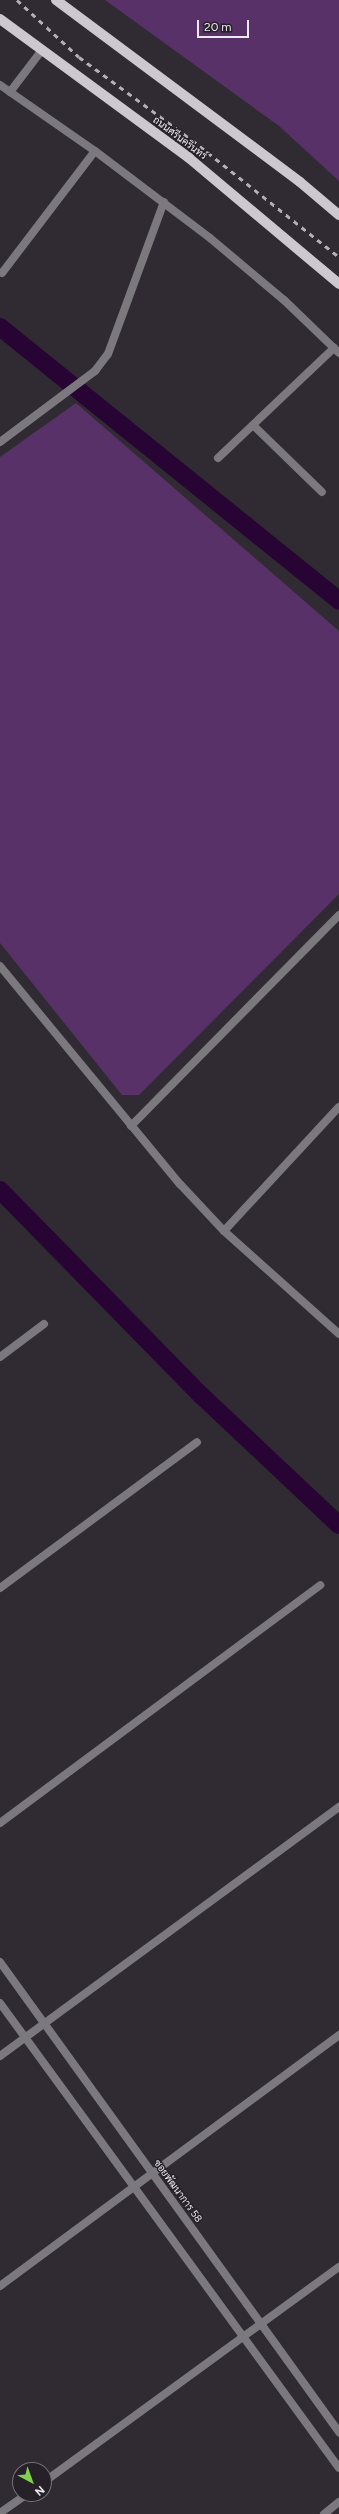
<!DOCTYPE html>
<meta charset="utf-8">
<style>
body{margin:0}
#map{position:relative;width:339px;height:2514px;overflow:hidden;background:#302a32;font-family:Figtree,Sarabun,sans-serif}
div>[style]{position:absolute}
.green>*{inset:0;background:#583168}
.canal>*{height:18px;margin:-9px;padding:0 9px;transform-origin:9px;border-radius:9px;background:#270433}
.service>*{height:8px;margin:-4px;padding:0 4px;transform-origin:4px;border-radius:4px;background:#7c797e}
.minor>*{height:8px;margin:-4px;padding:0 4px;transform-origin:4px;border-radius:4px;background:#7c797e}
.primary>*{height:10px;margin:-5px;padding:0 5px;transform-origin:5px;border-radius:5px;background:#cdc7d0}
.rail>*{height:3px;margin-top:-1.5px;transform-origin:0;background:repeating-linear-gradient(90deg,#b4b0b6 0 5px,transparent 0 10px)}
span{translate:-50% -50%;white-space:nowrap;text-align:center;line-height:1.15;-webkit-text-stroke:3px #262028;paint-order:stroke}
.street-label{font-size:10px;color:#edeaef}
.north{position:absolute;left:12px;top:2462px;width:40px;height:40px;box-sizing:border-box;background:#262028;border:1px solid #767178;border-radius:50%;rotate:139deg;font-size:11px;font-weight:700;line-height:16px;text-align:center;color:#edeaef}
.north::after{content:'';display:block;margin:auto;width:14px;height:18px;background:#81d050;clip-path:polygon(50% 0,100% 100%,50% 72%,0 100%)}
.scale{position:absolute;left:197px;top:20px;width:52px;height:18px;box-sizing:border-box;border:2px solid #edeaef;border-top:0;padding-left:5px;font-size:12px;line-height:14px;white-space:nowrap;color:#edeaef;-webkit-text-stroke:3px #262028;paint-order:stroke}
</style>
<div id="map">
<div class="green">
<div style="clip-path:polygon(105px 0,339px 0,339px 181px,279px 126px)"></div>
<div style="clip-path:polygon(76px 403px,339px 631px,339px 894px,139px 1095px,122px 1095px,0 943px,0 457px)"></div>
</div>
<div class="canal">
<div style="left:0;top:327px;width:436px;rotate:38.9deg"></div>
<div style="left:0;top:1190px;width:289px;rotate:45.6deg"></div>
<div style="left:202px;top:1396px;width:188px;rotate:43.3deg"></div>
</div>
<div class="service">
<div style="left:0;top:85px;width:116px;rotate:34.8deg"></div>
<div style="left:95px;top:151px;width:144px;rotate:37.1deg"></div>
<div style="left:210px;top:238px;width:97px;rotate:40deg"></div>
<div style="left:284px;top:300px;width:76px;rotate:43.9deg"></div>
<div style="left:10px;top:92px;width:53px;rotate:-52.7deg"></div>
<div style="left:2px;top:273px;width:153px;rotate:-52.7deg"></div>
<div style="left:253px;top:425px;width:96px;rotate:44.2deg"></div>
<div style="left:0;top:442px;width:119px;rotate:-36.8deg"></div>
<div style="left:95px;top:371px;width:21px;rotate:-53deg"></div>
<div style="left:108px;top:354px;width:162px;rotate:-69.8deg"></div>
<div style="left:218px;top:458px;width:160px;rotate:-43.5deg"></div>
</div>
<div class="minor">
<div style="left:0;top:966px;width:283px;rotate:50.5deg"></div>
<div style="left:180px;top:1184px;width:64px;rotate:46.9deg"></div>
<div style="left:224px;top:1231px;width:154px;rotate:41.8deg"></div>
<div style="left:131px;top:1126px;width:296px;rotate:-45.4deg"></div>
<div style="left:224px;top:1231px;width:169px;rotate:-47.2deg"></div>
<div style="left:0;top:1357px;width:55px;rotate:-36.9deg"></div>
<div style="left:0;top:1588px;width:245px;rotate:-36.5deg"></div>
<div style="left:0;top:1823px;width:399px;rotate:-36.6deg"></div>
<div style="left:0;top:1962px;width:580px;rotate:54.2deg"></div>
<div style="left:0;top:2003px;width:575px;rotate:53.91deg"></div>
<div style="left:0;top:2056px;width:421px;rotate:-36.3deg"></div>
<div style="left:0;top:2286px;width:422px;rotate:-36.5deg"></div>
<div style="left:44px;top:2482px;width:365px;rotate:-36.1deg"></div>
<div style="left:0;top:2513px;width:33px;rotate:-35deg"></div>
<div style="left:324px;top:2514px;width:19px;rotate:-39deg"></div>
</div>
<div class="primary">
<div style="left:56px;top:0;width:304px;rotate:36.7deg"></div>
<div style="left:300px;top:182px;width:51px;rotate:40.2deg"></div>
<div style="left:0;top:19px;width:235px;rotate:36.3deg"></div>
<div style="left:189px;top:158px;width:196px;rotate:40deg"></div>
</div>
<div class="rail">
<div style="left:17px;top:0;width:84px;rotate:42.6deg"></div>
<div style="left:79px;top:57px;width:140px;rotate:36.3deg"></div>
<div style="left:192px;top:140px;width:188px;rotate:38.5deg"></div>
</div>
<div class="street-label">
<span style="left:180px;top:138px;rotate:37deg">ถนนศรีนครินทร์</span>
<span style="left:178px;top:2191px;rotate:54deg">ซอยพัฒนาการ 58</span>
</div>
<div class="north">N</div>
<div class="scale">20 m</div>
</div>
